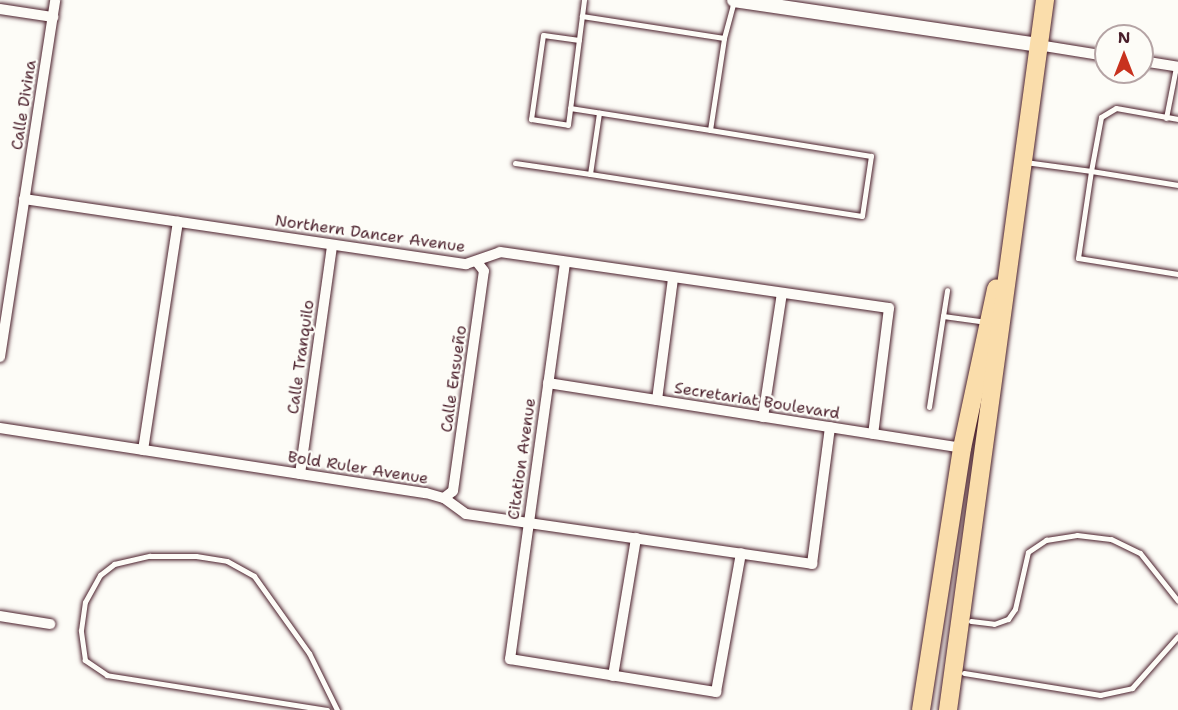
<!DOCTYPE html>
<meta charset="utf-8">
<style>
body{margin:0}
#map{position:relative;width:1178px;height:710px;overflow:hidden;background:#fdfcf7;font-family:"Shantell Sans",sans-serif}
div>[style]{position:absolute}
.roads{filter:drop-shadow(0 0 2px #4a1f2b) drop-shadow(0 0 2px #4a1f2b)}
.service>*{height:5px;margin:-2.5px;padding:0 2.5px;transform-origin:2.5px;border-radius:2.5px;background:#fdfcf7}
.minor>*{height:10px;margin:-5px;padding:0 5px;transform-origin:5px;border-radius:5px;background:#fdfcf7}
.tertiary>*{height:14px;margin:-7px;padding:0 7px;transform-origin:7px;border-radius:7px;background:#fdfcf7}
.primary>*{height:18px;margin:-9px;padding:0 9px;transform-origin:9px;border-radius:9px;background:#faddab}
span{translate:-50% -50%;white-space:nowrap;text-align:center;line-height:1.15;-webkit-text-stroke:4.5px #fdfcf7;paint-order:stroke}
.street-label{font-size:16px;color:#4a1f2b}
.north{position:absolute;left:1094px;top:24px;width:60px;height:60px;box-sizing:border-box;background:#fdfcf7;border:2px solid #b5a4a5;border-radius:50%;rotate:0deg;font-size:16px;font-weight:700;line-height:24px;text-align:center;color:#4a1f2b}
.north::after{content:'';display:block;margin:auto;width:21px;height:27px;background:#c8321e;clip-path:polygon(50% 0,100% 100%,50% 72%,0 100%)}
</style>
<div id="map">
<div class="roads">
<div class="service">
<div style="left:724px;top:38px;width:38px;rotate:-75deg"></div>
<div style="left:579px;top:40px;width:36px;rotate:-172deg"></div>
<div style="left:543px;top:35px;width:85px;rotate:98.1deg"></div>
<div style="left:531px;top:119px;width:37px;rotate:9deg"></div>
<div style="left:568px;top:125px;width:126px;rotate:-82.7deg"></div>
<div style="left:570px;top:108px;width:142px;rotate:8.9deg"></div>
<div style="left:710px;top:130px;width:93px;rotate:-81.3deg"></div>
<div style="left:724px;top:38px;width:144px;rotate:-171.2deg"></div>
<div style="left:1166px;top:118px;width:52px;rotate:-78.9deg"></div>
<div style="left:1025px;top:162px;width:67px;rotate:7.8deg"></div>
<div style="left:1091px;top:171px;width:55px;rotate:-79.5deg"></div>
<div style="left:1101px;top:117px;width:17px;rotate:-31deg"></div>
<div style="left:1116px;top:108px;width:63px;rotate:10.1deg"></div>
<div style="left:515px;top:163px;width:76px;rotate:8.3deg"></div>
<div style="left:590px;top:174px;width:62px;rotate:-81.6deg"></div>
<div style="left:590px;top:174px;width:275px;rotate:8.8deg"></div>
<div style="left:862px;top:216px;width:61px;rotate:-81.5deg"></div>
<div style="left:871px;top:156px;width:163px;rotate:-170.8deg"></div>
<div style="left:1178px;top:185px;width:88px;rotate:-170.9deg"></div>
<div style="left:1091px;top:171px;width:88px;rotate:98.5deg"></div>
<div style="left:1078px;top:258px;width:101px;rotate:9.1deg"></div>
<div style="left:943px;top:316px;width:26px;rotate:-81deg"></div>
<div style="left:929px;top:407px;width:92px;rotate:-81.3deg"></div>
<div style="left:943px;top:316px;width:44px;rotate:7.8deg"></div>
<div style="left:971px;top:621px;width:23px;rotate:7deg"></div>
<div style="left:994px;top:624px;width:15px;rotate:-20deg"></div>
<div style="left:1008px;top:619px;width:12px;rotate:-55deg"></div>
<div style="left:1015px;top:609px;width:58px;rotate:-77.2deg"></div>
<div style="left:1028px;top:552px;width:22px;rotate:-34deg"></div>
<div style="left:1046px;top:540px;width:31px;rotate:-9deg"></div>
<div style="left:1077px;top:535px;width:34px;rotate:7deg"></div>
<div style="left:1111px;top:539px;width:32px;rotate:26deg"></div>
<div style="left:1140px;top:553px;width:61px;rotate:51.6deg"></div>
<div style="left:964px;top:673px;width:138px;rotate:9.2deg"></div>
<div style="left:1100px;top:695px;width:33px;rotate:-12deg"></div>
<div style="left:1132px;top:688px;width:69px;rotate:-48.5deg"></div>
<div style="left:327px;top:710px;width:223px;rotate:-171deg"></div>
<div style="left:107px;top:675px;width:27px;rotate:-146deg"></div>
<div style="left:85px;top:660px;width:30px;rotate:-98deg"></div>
<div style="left:81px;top:630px;width:28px;rotate:-82deg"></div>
<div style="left:85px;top:602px;width:31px;rotate:-61deg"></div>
<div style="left:100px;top:575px;width:18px;rotate:-38deg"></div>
<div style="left:114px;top:564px;width:37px;rotate:-13deg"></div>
<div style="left:150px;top:556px;width:46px"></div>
<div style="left:196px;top:556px;width:31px;rotate:9deg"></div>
<div style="left:227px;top:561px;width:31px;rotate:29deg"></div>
<div style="left:254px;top:576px;width:95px;rotate:54.5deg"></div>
<div style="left:309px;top:653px;width:64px;rotate:63.8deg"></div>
</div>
<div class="minor">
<div style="left:0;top:9px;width:54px;rotate:8.6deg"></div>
<div style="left:1038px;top:45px;width:69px;rotate:9.2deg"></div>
<div style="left:1142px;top:61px;width:36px;rotate:9deg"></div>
<div style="left:24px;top:199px;width:447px;rotate:8.4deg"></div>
<div style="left:466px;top:264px;width:36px;rotate:-19deg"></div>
<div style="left:500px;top:252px;width:393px;rotate:8.2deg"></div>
<div style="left:889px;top:308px;width:127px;rotate:97.2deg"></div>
<div style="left:565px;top:263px;width:400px;rotate:97.9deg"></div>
<div style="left:510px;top:659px;width:209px;rotate:9.1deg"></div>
<div style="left:716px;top:692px;width:141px;rotate:-79.8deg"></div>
<div style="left:0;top:357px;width:361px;rotate:-81.2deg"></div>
<div style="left:548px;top:383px;width:419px;rotate:8.9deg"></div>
<div style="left:657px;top:400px;width:123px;rotate:-82.5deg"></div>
<div style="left:763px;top:417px;width:125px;rotate:-81.3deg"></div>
<div style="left:0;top:428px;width:431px;rotate:8.7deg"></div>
<div style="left:426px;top:493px;width:19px;rotate:16deg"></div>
<div style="left:444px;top:498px;width:27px;rotate:36deg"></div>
<div style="left:466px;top:514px;width:350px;rotate:8.2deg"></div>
<div style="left:812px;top:564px;width:138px;rotate:-82.5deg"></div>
<div style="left:143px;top:450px;width:231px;rotate:-81.3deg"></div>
<div style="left:300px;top:474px;width:231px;rotate:-82deg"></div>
<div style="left:444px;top:498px;width:11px;rotate:-38deg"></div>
<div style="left:453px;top:491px;width:222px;rotate:-82deg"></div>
<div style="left:484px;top:271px;width:11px;rotate:-128deg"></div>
<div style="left:0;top:616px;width:51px;rotate:9.1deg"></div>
<div style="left:613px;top:676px;width:140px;rotate:-80.5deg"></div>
</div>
<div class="tertiary">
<div style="left:734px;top:0;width:307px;rotate:8.4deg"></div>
</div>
<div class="primary">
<div style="left:921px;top:710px;width:265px;rotate:-81.1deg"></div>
<div style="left:962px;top:448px;width:163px;rotate:-77.9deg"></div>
<div style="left:948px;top:710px;width:717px;rotate:-82.22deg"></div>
</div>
</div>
<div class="street-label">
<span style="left:24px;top:105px;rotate:-81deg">Calle Divina</span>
<span style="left:370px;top:234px;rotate:8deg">Northern Dancer Avenue</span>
<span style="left:301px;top:357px;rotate:-82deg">Calle Tranquilo</span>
<span style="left:454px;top:379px;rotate:-82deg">Calle Ensueño</span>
<span style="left:757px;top:401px;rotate:9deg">Secretariat Boulevard</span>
<span style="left:522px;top:459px;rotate:-82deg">Citation Avenue</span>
<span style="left:358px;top:468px;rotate:9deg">Bold Ruler Avenue</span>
</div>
<div class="north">N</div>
</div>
